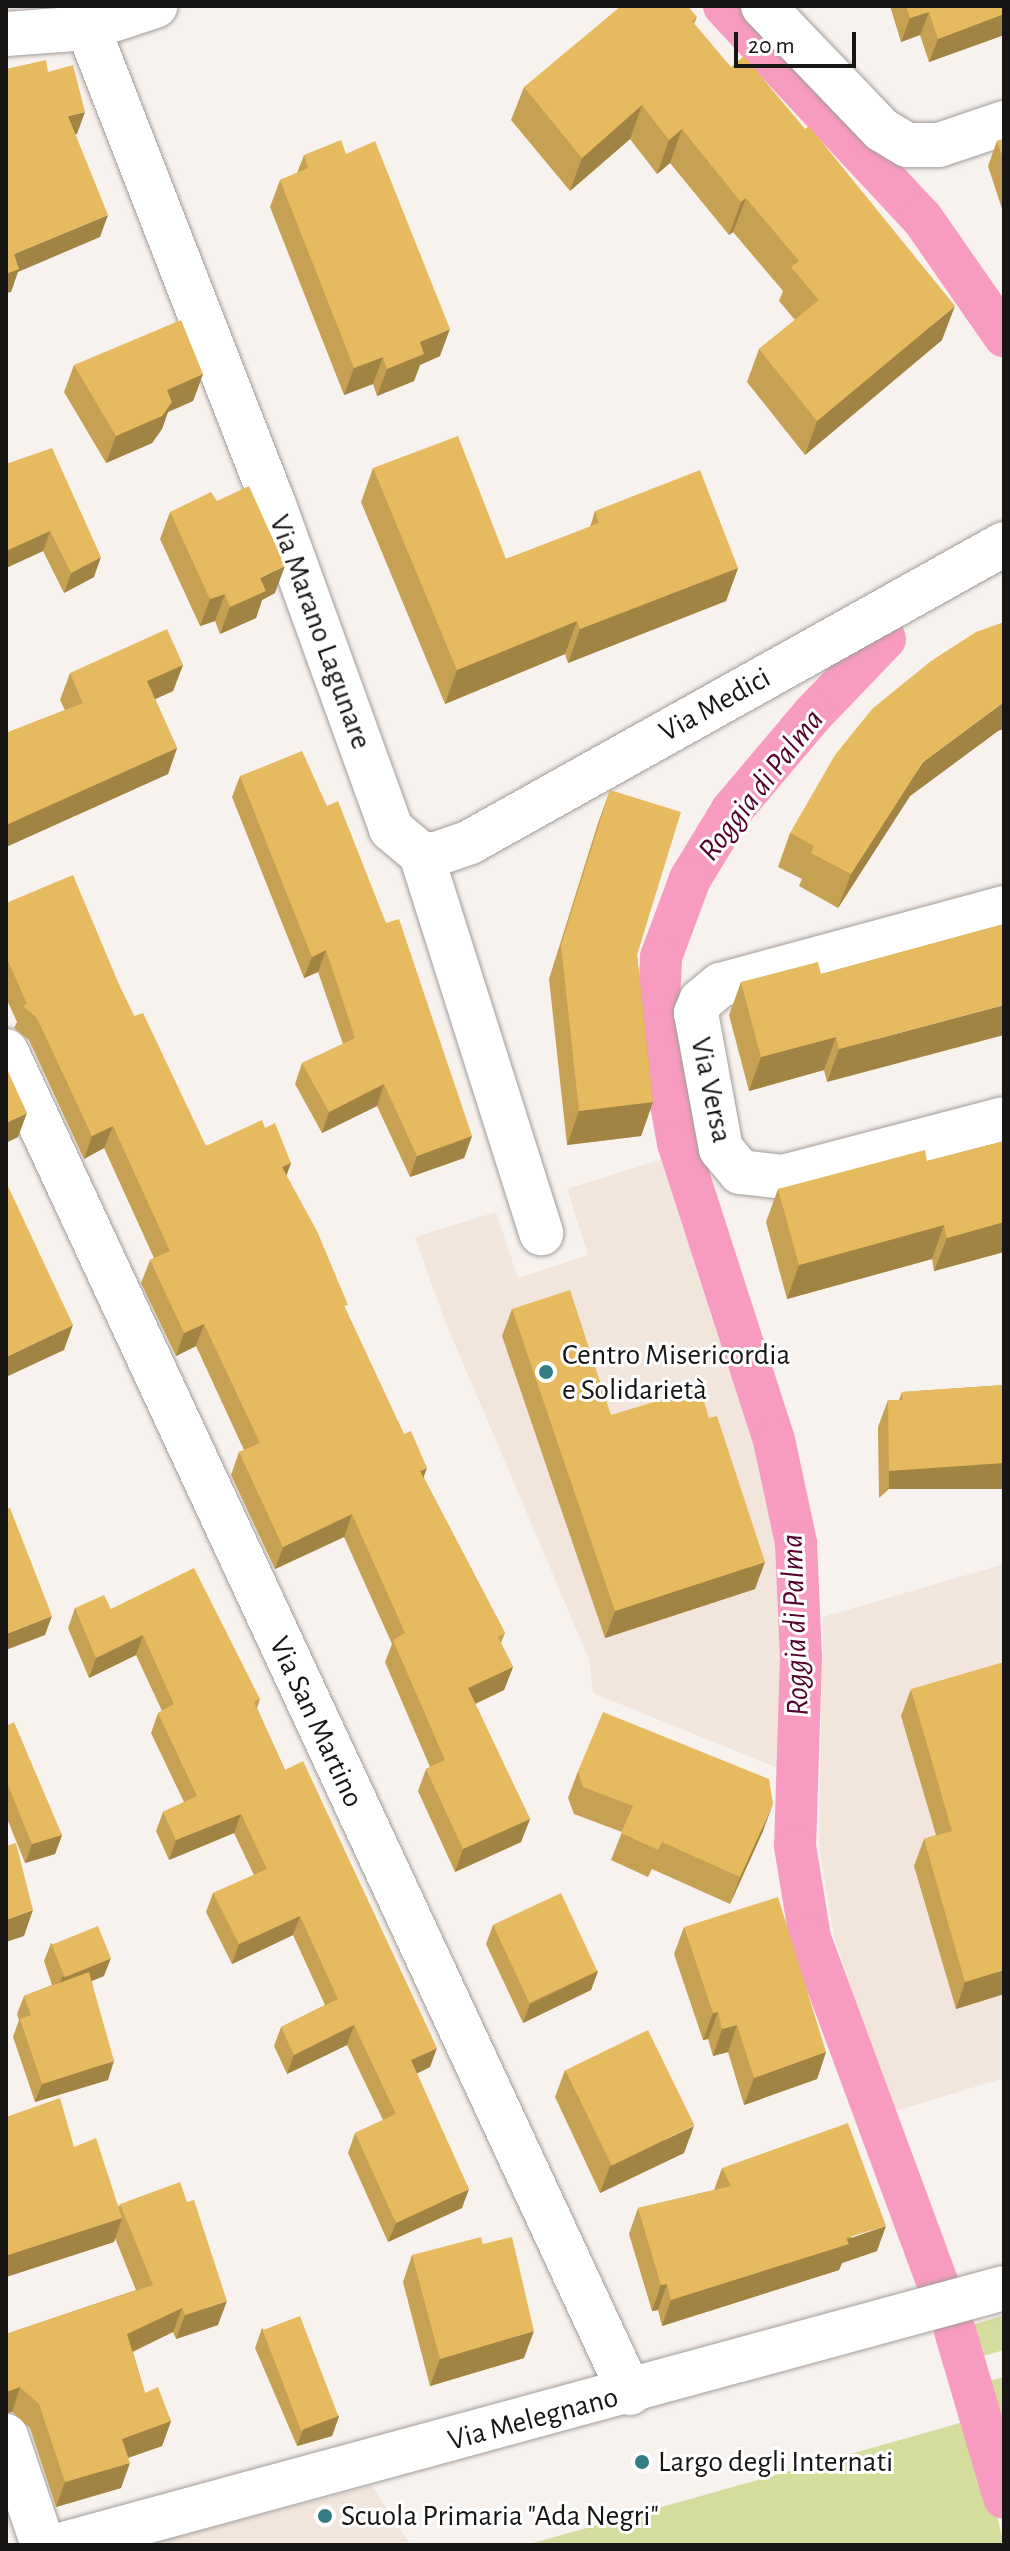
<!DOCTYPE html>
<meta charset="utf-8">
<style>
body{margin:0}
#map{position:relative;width:1010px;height:2551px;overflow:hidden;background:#f8f2ef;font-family:"Alegreya Sans",sans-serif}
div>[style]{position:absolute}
.built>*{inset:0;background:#f2e5dc}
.green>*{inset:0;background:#d4dd9d}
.canal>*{height:42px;margin:-21px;padding:0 21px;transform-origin:21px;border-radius:21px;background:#f89bc0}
.roads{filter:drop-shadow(0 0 2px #a19c98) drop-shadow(0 0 2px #a19c98)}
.minor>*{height:44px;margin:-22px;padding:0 22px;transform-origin:22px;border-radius:22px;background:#fff}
.wall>*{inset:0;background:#c6a153}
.shaded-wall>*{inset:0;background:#a18343;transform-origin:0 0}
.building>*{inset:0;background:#e6bb60;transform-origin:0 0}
.dots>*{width:22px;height:22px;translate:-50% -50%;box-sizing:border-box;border:4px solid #fff;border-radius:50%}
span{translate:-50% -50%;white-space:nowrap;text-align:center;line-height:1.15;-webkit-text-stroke:6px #fff;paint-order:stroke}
.street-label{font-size:30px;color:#181614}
.poi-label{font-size:30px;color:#181614}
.left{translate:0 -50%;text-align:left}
.water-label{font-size:32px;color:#550130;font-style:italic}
.frame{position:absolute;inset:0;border:8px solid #181614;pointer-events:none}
.scale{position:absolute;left:734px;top:32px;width:122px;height:36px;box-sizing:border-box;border:4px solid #181614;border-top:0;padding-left:10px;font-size:24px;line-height:28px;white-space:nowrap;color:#181614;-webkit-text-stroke:6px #fff;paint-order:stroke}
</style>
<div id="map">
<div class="built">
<div style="clip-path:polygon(672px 1156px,765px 1441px,784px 1547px,785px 1771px,593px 1693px,589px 1659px,444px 1319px,415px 1237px,496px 1212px,518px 1278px,588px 1255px,567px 1189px)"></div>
<div style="clip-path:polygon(1004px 1564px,1004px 2078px,892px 2112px,834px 1936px,819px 1845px,823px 1617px)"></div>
<div style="clip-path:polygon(372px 2486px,411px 2545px,145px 2545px)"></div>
</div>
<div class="green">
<div style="clip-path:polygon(1004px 2315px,1004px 2350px,977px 2358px,966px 2327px)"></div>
<div style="clip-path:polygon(1004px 2377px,1004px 2443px,984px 2382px)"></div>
<div style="clip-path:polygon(974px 2419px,1004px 2545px,526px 2545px,907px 2438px)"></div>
</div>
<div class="canal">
<div style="left:724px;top:6px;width:290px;rotate:47deg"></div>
<div style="left:922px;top:218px;width:144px;rotate:55.2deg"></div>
<div style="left:885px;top:639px;width:104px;rotate:133.8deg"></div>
<div style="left:813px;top:714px;width:126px;rotate:130.2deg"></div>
<div style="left:732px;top:810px;width:81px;rotate:121.3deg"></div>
<div style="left:690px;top:879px;width:83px;rotate:110.4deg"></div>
<div style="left:661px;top:957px;width:75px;rotate:92.3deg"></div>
<div style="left:658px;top:1032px;width:113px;rotate:79.8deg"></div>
<div style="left:678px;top:1143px;width:312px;rotate:72.1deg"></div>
<div style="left:774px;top:1440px;width:105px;rotate:77.9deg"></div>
<div style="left:796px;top:1543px;width:114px;rotate:87.5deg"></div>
<div style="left:801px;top:1657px;width:189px;rotate:91.8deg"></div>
<div style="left:795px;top:1846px;width:93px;rotate:80.7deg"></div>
<div style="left:810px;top:1938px;width:381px;rotate:69.7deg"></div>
<div style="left:955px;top:2331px;width:174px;rotate:73.6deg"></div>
</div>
<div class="roads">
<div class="minor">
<div style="left:763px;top:6px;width:172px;rotate:46.2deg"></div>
<div style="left:882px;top:130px;width:29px;rotate:31deg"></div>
<div style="left:907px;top:145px;width:32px"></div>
<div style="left:939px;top:145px;width:69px;rotate:-18.7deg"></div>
<div style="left:88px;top:28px;width:512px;rotate:68.7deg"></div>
<div style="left:274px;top:505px;width:344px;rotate:70.1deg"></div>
<div style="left:391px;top:829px;width:39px;rotate:40deg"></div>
<div style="left:421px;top:854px;width:398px;rotate:72.4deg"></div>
<div style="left:6px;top:34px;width:82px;rotate:-4.2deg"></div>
<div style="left:88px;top:28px;width:71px;rotate:-18.2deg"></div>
<div style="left:421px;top:854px;width:15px"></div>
<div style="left:436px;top:854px;width:36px;rotate:-19deg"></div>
<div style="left:470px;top:842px;width:612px;rotate:-29.16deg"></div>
<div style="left:1004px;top:908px;width:294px;rotate:164.8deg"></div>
<div style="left:720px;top:985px;width:25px;rotate:140deg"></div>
<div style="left:701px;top:1001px;width:13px;rotate:113deg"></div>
<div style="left:696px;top:1013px;width:138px;rotate:79.6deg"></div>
<div style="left:721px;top:1149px;width:30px;rotate:50deg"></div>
<div style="left:740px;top:1172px;width:43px;rotate:6.6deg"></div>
<div style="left:783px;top:1177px;width:228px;rotate:-14.7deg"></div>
<div style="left:6px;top:1051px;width:1480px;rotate:65.06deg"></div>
<div style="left:6px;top:2436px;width:115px;rotate:71.3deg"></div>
<div style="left:60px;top:2545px;width:978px;rotate:-15.23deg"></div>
</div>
</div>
<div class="wall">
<div style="clip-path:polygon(890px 6px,1004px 6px,1004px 35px,929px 62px,920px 35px,901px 42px)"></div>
<div style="clip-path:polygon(697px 17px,694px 24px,942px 340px,805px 455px,747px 382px,759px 349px,795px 320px,779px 301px,783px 291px,733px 232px,729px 235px,670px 163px,657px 174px,630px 139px,570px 191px,511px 120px,524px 87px)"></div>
<div style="clip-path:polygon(1004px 139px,1004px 215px,988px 166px,997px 141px)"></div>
<div style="clip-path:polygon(346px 154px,440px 356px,420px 365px,414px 381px,377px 396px,373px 384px,344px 395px,270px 207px,280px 180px,297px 173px,304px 155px)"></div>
<div style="clip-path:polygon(74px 365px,203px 374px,193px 401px,168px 412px,162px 429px,152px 443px,106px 463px,64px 392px)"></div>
<div style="clip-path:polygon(6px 464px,94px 577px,64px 593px,43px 551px,6px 568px)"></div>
<div style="clip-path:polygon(373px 468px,506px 559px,590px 527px,595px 511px,738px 568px,726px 601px,568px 663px,565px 654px,445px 704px,361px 502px)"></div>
<div style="clip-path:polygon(170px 512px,275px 593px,262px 600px,256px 618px,220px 634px,215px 621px,200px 626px,160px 539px)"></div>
<div style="clip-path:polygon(183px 665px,173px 691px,155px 699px,177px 748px,168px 774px,6px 847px,6px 733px,65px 710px,60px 700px,70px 673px)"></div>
<div style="clip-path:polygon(998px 731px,910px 796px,838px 908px,799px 886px,802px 879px,778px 867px,790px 833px)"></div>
<div style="clip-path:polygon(240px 776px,327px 806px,386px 923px,472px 1136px,464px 1158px,410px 1177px,377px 1106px,322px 1133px,295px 1084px,302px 1063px,343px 1044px,318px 972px,304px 978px,232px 797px)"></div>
<div style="clip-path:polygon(610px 790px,637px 955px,653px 1102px,641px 1136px,567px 1145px,549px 979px,598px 823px)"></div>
<div style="clip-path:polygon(6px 903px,121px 989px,134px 1016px,206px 1146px,265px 1128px,291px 1163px,286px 1176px,346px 1310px,424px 1478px,505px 1633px,501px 1643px,513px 1667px,504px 1690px,475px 1704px,530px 1819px,521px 1842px,455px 1872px,418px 1791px,426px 1769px,430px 1767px,385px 1662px,392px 1644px,344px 1537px,275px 1569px,231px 1475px,239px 1452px,244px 1450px,196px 1346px,176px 1356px,141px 1283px,150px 1260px,154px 1258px,104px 1148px,84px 1159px,29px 1040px,14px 1028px,17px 1022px,6px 998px)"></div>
<div style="clip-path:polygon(1004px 924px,827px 1082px,824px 1070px,749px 1091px,729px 1015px,741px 982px,821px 974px)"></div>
<div style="clip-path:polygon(1004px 1141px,1004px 1252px,934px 1271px,932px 1259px,787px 1299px,766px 1222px,778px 1189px,927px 1161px)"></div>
<div style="clip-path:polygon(512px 1309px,611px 1415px,709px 1418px,755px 1589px,605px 1638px,502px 1336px)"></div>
<div style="clip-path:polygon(1004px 1385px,879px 1498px,878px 1427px,888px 1400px,899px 1400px,902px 1392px)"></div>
<div style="clip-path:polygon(75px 1608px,111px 1609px,260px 1699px,257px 1708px,285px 1770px,430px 2067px,417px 2073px,462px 2208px,388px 2242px,348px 2153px,355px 2133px,383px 2120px,347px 2045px,287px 2074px,274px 2046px,281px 2027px,325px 2005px,293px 1935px,232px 1964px,206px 1912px,213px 1893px,254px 1875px,234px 1833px,169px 1860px,156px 1831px,163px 1812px,184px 1802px,151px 1733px,158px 1713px,162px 1711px,136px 1655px,89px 1678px,68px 1628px)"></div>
<div style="clip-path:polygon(911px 1689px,1004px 1994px,956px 2009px,914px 1866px,924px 1839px,936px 1835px,901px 1716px)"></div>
<div style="clip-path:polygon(6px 1726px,62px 1835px,55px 1854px,25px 1863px,6px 1816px)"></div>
<div style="clip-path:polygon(578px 1771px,763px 1831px,730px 1904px,652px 1869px,648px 1877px,611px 1860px,622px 1832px,574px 1814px,568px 1798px)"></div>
<div style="clip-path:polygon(493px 1925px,598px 1971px,591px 1990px,523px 2023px,486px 1944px)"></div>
<div style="clip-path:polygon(684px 1927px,826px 2052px,817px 2079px,744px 2105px,728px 2052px,713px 2056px,708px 2039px,703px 2040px,674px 1954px)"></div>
<div style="clip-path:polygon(51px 1943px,104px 1976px,92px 1981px,108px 2080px,35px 2102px,13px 2037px,19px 2020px,17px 2014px,24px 1996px,52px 1985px,44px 1961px)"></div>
<div style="clip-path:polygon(565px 2070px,684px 2153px,600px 2193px,555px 2097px)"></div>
<div style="clip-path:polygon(6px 2117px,74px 2147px,119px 2207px,120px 2204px,218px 2325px,176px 2339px,173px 2332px,133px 2352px,145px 2393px,171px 2421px,162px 2446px,128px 2458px,121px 2488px,56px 2507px,30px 2428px,12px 2412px,6px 2413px,6px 2334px,136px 2290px,115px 2238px,114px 2242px,6px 2277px)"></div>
<div style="clip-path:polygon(722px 2168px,877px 2251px,842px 2263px,839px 2270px,662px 2326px,658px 2310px,652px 2311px,629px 2234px,638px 2208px,714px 2190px)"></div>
<div style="clip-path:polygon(483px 2244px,524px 2358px,430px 2386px,403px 2282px,412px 2255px)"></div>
<div style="clip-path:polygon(262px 2328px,339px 2416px,332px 2436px,297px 2446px,255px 2348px)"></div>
</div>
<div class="shaded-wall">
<div style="clip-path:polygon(929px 12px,920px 35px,901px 42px,910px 18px)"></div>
<div style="clip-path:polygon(1004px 14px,1004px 35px,929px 62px,938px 39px)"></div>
<div style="clip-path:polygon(642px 105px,630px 139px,570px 191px,582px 158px)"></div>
<div style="clip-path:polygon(85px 112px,77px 134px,60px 138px,68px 116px)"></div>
<div style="clip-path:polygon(682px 129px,670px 163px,657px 174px,669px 140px)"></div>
<div style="clip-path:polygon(746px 198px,733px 232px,729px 235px,741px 202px)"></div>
<div style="clip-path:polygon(108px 215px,100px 237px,18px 272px,11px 292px,6px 293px,6px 274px,14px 254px)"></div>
<div style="clip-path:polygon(955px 306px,942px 340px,805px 455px,817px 421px)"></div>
<div style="clip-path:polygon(450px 329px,440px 356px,420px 365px,414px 381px,377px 396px,387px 369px,420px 342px)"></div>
<div style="clip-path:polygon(383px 357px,373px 384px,344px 395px,354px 368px)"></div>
<div style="clip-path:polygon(203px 374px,193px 401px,168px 412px,162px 429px,152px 443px,106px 463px,116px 436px,167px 390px)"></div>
<div style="clip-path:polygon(50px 531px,43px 551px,6px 568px,6px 551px)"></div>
<div style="clip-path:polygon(101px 557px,94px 577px,64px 593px,71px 573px)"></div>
<div style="clip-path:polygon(285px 566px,275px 593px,262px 600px,256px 618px,220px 634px,230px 607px,260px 578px)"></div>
<div style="clip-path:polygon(738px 568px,726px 601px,568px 663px,580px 629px)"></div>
<div style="clip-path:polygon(225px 594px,215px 621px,200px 626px,210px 599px)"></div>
<div style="clip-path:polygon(577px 621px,565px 654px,445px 704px,457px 670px)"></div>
<div style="clip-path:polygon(183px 665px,173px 691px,138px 707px,147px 681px)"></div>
<div style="clip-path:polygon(1004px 702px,1004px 729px,998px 731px,910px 796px,838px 908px,851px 874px,923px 762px)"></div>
<div style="clip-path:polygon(177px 748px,168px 774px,6px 847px,6px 825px)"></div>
<div style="clip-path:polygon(326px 950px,318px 972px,304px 978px,312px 957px)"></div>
<div style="clip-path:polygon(1004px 1005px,1004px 1035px,827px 1082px,839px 1049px)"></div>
<div style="clip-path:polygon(836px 1037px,824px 1070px,749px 1091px,761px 1057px)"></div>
<div style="clip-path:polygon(384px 1084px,377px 1106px,322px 1133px,329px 1112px)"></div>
<div style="clip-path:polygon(653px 1102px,641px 1136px,567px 1145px,579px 1111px)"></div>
<div style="clip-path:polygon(27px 1113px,18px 1137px,6px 1143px,6px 1123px)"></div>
<div style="clip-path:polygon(113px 1126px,104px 1148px,84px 1159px,92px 1136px)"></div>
<div style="clip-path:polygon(472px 1136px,464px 1158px,410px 1177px,417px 1156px)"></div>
<div style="clip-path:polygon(291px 1163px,283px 1185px,282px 1167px)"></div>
<div style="clip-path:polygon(1004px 1222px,1004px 1252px,934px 1271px,947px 1238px)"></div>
<div style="clip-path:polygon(944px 1225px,932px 1259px,787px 1299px,799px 1265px)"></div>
<div style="clip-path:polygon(204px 1324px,196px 1346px,176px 1356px,184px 1333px)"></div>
<div style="clip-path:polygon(73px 1325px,64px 1350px,6px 1377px,6px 1357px)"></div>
<div style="left:1004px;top:1463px;width:26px;height:115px;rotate:90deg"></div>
<div style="clip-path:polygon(427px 1468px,419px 1490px,420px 1471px)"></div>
<div style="clip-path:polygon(352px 1514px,344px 1537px,275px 1569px,283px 1547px)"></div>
<div style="clip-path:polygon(765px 1562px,755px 1589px,605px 1638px,615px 1611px)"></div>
<div style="clip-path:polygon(52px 1616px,45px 1635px,6px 1650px,6px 1634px)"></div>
<div style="clip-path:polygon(143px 1635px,136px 1655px,89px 1678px,96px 1658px)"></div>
<div style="clip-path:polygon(513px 1667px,504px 1690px,460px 1711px,468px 1688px)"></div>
<div style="clip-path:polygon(773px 1804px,763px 1831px,730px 1904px,740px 1877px)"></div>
<div style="clip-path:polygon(241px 1814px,234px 1833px,169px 1860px,176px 1840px)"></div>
<div style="clip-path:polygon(530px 1819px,521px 1842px,455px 1872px,463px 1849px)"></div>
<div style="clip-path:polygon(62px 1835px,55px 1854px,25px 1863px,32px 1844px)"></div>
<div style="clip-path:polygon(33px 1910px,24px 1936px,6px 1942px,6px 1920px)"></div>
<div style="clip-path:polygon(300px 1916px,293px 1935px,232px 1964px,239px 1944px)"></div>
<div style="clip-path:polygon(111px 1958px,104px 1976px,56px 1995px,62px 1977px)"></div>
<div style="clip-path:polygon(1004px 1970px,1004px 1994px,956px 2009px,965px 1982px)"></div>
<div style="clip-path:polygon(598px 1971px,591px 1990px,523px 2023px,530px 2004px)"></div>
<div style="clip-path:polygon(718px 2012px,708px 2039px,703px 2040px,713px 2013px)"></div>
<div style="clip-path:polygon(354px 2025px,347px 2045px,287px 2074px,294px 2055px)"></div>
<div style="clip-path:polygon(737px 2025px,728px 2052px,713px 2056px,722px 2029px)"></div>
<div style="clip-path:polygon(437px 2048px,430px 2067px,404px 2080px,411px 2060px)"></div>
<div style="clip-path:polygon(826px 2052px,817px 2079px,744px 2105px,754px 2078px)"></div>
<div style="clip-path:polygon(114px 2061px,108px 2080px,35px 2102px,42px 2084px)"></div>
<div style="clip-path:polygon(694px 2126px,684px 2153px,600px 2193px,610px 2166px)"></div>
<div style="clip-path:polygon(469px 2189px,462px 2208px,388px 2242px,396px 2223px)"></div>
<div style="clip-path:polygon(122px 2218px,114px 2242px,6px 2277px,6px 2260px,8px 2255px)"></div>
<div style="clip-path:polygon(886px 2226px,877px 2251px,842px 2263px,839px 2270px,662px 2326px,671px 2300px)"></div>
<div style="clip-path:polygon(667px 2284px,658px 2310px,652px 2311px,661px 2285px)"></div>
<div style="clip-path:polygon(227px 2301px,218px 2325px,176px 2339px,185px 2315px)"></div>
<div style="clip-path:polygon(182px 2308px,173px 2332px,118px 2358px,127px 2334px)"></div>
<div style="clip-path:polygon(534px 2331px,524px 2358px,430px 2386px,440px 2359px)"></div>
<div style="clip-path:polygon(20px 2387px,12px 2412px,6px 2413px,6px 2392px)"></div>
<div style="clip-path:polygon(339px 2416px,332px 2436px,297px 2446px,304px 2427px)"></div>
<div style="clip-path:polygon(171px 2421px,162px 2446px,113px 2463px,122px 2439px)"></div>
<div style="clip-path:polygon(130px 2463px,121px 2488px,56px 2507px,65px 2482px)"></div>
</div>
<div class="building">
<div style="clip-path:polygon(621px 6px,688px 6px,697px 17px,692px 21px,731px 67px,744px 56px,805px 129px,809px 126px,955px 306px,817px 421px,759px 349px,819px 300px,791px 267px,799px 261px,746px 198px,741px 202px,682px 129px,669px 140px,642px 105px,582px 158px,524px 87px)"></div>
<div style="clip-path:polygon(906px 6px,1004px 6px,1004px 14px,938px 39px,929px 12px,910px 18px)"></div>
<div style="clip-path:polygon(46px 60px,48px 72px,73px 65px,85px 112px,68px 116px,108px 215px,14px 254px,19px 269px,6px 274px,6px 69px)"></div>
<div style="clip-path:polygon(1004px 139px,1004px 162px,997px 141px)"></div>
<div style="clip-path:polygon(341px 140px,346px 154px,375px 141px,450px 329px,420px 342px,424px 354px,387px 369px,383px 357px,354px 368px,280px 180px,308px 168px,304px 155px)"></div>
<div style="clip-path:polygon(181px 320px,203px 374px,167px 390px,172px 402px,162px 416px,116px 436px,74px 365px)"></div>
<div style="clip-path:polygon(458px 436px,506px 559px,599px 523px,595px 511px,700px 470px,738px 568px,580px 629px,577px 621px,457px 670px,373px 468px)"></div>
<div style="clip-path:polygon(52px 448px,101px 557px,71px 573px,50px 531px,6px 551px,6px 464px)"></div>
<div style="clip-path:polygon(249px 486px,285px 566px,260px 578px,266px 591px,230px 607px,225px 594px,210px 599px,170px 512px,211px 492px,217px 501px)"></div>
<div style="clip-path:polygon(1004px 622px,1004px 702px,923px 762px,851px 874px,811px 853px,814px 846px,790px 833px,835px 755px,872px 709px,931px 661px,976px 632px)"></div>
<div style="clip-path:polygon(167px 629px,183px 665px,147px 681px,177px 748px,6px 825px,6px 733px,83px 703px,70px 673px)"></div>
<div style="clip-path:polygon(302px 751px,327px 806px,338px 801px,386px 923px,399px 919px,472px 1136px,417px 1156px,384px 1084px,329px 1112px,302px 1063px,355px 1038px,326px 950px,312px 957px,240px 776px)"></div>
<div style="clip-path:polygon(610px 790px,681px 812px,637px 955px,653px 1102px,579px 1111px,561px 945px)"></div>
<div style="clip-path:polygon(73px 875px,121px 989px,134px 1016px,143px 1013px,206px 1146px,262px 1120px,265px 1128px,275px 1123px,291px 1163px,282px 1167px,317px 1231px,348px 1305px,344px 1306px,404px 1434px,411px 1431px,427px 1468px,420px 1471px,505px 1633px,498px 1637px,513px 1667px,468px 1688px,530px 1819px,463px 1849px,426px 1769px,445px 1760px,393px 1640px,405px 1633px,352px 1514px,283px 1547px,239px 1452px,260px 1443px,204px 1324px,184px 1333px,158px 1277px,150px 1260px,170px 1251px,113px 1126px,92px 1136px,37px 1018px,23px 1006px,27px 1004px,6px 956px,6px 903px)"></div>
<div style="clip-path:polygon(1004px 924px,1004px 1005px,839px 1049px,836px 1037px,761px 1057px,741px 982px,818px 962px,821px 974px)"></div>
<div style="clip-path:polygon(6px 1067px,27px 1113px,6px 1123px)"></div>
<div style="clip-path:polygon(1004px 1141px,1004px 1222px,947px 1238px,944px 1225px,799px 1265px,778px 1189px,925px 1150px,927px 1161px)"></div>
<div style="clip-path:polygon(6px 1182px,73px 1325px,6px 1357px)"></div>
<div style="clip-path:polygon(570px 1290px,611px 1415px,700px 1388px,709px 1418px,717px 1416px,765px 1562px,615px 1611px,512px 1309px)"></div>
<div style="clip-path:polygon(1004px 1385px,1004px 1463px,889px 1471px,888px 1400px,902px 1400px,902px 1392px)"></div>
<div style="clip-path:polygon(10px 1508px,52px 1616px,6px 1634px,6px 1509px)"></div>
<div style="clip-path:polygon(194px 1568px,260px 1699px,254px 1702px,285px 1770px,303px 1761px,437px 2048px,411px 2060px,469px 2189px,396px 2223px,355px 2133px,396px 2114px,354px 2025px,294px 2055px,281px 2027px,338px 1999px,300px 1916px,239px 1944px,213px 1893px,267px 1869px,241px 1814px,176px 1840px,163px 1812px,197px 1796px,158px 1713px,174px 1704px,143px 1635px,96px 1658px,75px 1608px,104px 1595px,111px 1609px)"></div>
<div style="clip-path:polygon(1004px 1662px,1004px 1970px,965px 1982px,924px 1839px,952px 1831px,911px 1689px)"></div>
<div style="clip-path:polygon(603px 1712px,769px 1779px,773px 1804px,740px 1877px,662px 1842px,658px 1850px,621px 1833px,633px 1806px,583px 1787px,578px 1771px)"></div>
<div style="clip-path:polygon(14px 1722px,62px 1835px,32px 1844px,6px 1780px,6px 1726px)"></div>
<div style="clip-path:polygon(16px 1843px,33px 1910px,6px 1920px,6px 1846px)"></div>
<div style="left:561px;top:1893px;width:86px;height:75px;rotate:65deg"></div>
<div style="clip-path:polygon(778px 1897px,826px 2052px,754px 2078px,737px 2025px,722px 2029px,718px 2012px,713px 2013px,684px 1927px)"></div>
<div style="left:98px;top:1926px;width:35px;height:50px;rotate:68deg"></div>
<div style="clip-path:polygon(89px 1972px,114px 2061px,42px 2084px,20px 2019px,31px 2015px,24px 1996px)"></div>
<div style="left:648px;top:2030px;width:106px;height:92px;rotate:64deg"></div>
<div style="clip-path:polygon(60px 2098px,74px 2147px,96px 2138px,122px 2218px,8px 2255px,6px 2250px,6px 2117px)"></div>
<div style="clip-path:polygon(848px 2123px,886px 2226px,846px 2238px,849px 2244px,671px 2300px,667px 2284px,661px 2285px,638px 2208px,731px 2186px,722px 2168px)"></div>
<div style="clip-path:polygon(180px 2182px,187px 2202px,194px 2200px,227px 2301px,185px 2315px,182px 2308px,127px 2334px,145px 2393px,158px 2387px,171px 2421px,122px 2439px,130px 2463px,65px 2482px,39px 2404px,20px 2387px,6px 2392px,6px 2334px,153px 2285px,120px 2204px)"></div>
<div style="clip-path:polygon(481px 2237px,483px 2244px,512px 2237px,534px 2331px,440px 2359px,412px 2255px)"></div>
<div style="left:300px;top:2316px;width:107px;height:40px;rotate:69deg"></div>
</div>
<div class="dots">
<div style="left:546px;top:1372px;background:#357d84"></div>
<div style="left:642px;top:2462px;background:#357d84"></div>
<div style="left:325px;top:2516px;background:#357d84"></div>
</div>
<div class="street-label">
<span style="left:320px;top:632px;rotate:70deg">Via Marano Lagunare</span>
<span style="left:715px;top:705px;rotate:-29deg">Via Medici</span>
<span style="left:711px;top:1090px;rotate:78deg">Via Versa</span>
<span style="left:316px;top:1722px;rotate:65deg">Via San Martino</span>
<span style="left:533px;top:2419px;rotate:-15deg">Via Melegnano</span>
</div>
<div class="poi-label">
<span class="left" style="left:562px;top:1372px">Centro Misericordia<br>e Solidarietà</span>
<span class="left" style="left:658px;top:2462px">Largo degli Internati</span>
<span class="left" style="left:341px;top:2516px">Scuola Primaria "Ada Negri"</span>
</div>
<div class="water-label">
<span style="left:761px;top:785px;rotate:-52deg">Roggia di Palma</span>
<span style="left:795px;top:1625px;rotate:-92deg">Roggia di Palma</span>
</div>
<div class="frame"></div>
<div class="scale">20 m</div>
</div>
